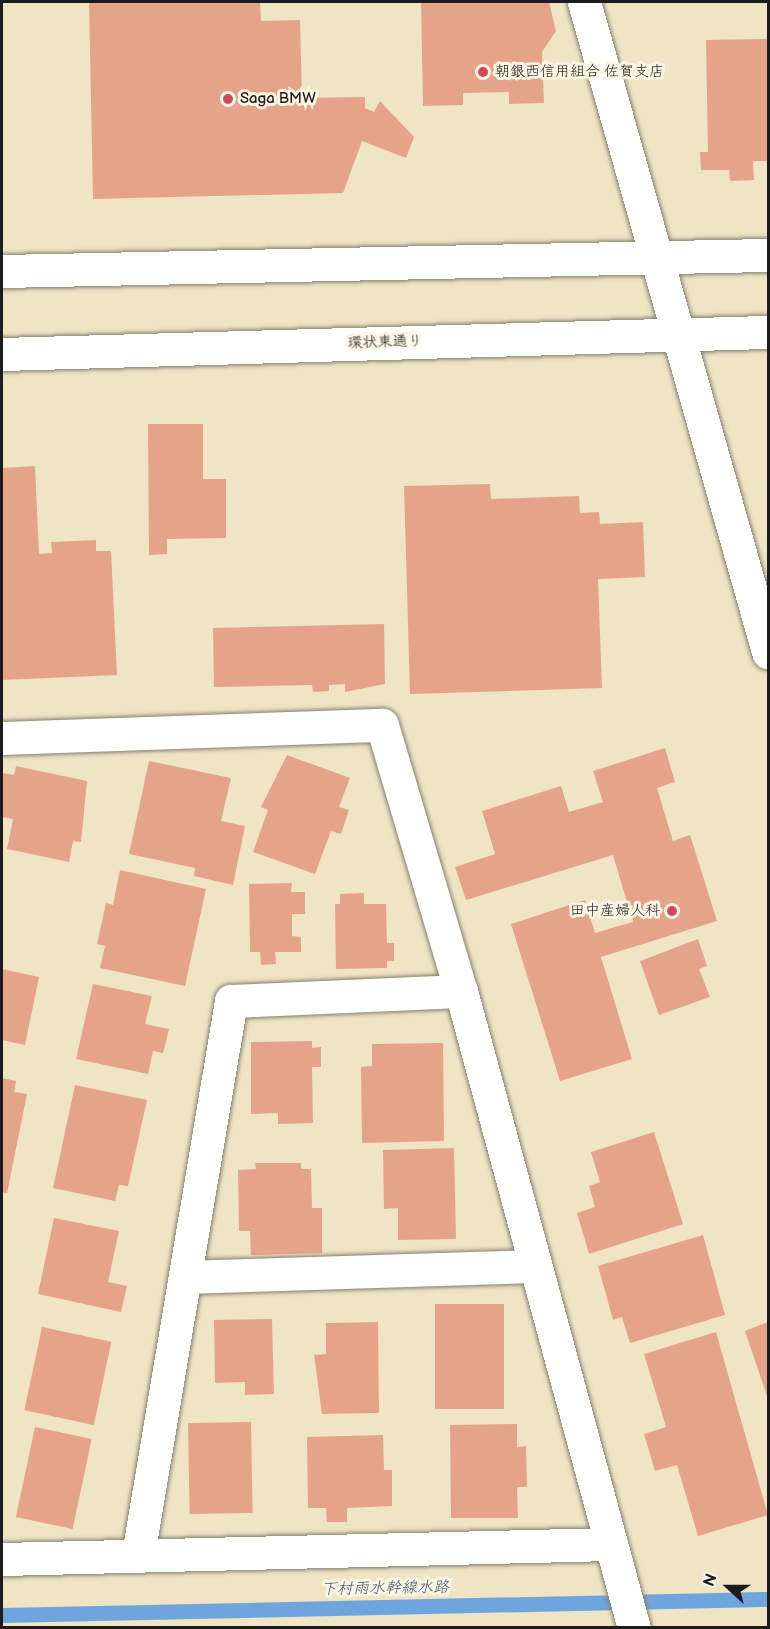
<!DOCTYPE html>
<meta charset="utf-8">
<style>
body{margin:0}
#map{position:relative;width:770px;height:1629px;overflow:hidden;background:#efe5c5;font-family:"Balsamiq Sans","Klee One",sans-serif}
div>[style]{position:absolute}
.stream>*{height:15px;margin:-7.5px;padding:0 7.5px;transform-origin:7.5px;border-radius:7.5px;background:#6fa5dd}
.building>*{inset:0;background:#e5a489;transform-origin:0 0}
.roads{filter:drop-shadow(0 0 2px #868070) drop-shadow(0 0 2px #868070)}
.minor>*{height:33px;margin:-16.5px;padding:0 16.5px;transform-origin:16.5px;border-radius:16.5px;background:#fff}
.tertiary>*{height:33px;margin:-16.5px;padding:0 16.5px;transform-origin:16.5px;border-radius:16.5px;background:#fff}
.secondary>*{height:33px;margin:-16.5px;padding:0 16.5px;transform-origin:16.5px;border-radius:16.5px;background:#fff}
.dots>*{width:16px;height:16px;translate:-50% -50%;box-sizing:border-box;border:3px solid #fcf5e5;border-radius:50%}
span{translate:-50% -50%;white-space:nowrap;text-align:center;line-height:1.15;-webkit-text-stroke:6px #fcf5e5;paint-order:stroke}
.poi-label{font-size:15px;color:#1c1c1c}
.left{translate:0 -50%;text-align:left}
.right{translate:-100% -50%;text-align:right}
.street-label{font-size:15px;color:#1c1c1c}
.water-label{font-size:16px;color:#415a73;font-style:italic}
.frame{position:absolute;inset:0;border:3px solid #1c1c1c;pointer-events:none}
.north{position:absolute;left:698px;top:1557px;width:60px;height:60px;-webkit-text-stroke:4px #fcf5e5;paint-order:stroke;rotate:291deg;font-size:16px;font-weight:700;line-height:24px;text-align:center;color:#1c1c1c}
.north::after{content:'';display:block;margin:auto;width:21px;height:27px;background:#1c1c1c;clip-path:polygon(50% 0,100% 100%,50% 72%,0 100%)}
</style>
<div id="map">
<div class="stream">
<div style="left:2px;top:1615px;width:766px;rotate:-1.2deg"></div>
</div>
<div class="building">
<div style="clip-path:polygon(89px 2px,260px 2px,261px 21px,300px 20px,302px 98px,365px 97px,365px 108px,374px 112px,380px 101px,414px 137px,406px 158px,362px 141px,343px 193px,93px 199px)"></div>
<div style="clip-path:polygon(421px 2px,549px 2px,556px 31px,542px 52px,544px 103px,509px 104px,509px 92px,463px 93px,463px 105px,423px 106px)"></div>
<div style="clip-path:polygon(768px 39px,768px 161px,753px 161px,754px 180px,730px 181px,729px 170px,701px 170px,700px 152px,708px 152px,706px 40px)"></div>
<div style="clip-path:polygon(148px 424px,203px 424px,203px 479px,226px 479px,226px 538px,167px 539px,167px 554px,149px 555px)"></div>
<div style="clip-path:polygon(35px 466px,39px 554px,52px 553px,51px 542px,96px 540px,96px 551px,111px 551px,117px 675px,2px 680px,2px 468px)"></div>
<div style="clip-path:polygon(490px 484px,491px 499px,579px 496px,580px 513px,599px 512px,600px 524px,643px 522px,645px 577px,598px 579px,602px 688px,410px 694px,404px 486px)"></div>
<div style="clip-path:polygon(384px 624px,385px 684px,345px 692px,345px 684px,329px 685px,329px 691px,313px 692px,312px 685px,214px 687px,213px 628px)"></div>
<div style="clip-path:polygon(665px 748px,675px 782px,657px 788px,673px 841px,690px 835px,717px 921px,601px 957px,632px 1059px,560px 1081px,511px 924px,585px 900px,595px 933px,633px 922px,613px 855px,466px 900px,455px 867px,495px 854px,482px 811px,561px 786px,569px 812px,603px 802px,593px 771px)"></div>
<div style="clip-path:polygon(287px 755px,350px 778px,339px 807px,349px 810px,341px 834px,331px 831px,315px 874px,253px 852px,268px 810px,261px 807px)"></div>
<div style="clip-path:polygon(149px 761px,231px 778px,221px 821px,245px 826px,233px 885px,194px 876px,195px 868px,129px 854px)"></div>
<div style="clip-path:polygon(16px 766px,87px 781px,81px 842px,73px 841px,69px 862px,7px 849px,13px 819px,2px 817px,2px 773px,14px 775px)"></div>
<div style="clip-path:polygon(120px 870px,206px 889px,185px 986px,100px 968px,105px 946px,97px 944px,106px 903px,113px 905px)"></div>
<div style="clip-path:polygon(292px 883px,291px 892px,305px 892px,305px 914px,292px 914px,292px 936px,301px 937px,301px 952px,275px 952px,276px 964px,261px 965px,260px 952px,250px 952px,249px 884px)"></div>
<div style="clip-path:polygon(364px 893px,364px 904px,386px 904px,387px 943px,394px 943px,394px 961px,387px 961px,387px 968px,336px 969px,335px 904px,340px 904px,340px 894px)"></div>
<div style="clip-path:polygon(698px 939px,707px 966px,699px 969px,710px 997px,659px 1015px,640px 961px)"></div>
<div style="clip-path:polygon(2px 969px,39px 977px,25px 1045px,2px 1040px)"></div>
<div style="clip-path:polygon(93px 984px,152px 996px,145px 1024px,169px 1029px,163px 1053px,153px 1051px,148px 1074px,76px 1059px)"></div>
<div style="clip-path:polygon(312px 1041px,312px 1048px,321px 1047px,321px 1067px,312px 1067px,313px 1123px,278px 1124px,278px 1113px,251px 1114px,251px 1042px)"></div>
<div style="clip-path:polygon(443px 1043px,444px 1141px,362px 1143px,361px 1067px,372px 1066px,372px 1044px)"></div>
<div style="clip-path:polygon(2px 1078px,16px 1081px,14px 1092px,27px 1094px,7px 1193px,2px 1192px)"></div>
<div style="clip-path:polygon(75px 1085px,147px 1100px,128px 1186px,119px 1185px,115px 1201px,53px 1188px)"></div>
<div style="clip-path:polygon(654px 1132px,683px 1224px,589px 1254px,577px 1213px,595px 1207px,589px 1186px,600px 1182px,591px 1152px)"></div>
<div style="clip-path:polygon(454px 1148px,456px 1239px,398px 1240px,398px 1208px,384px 1209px,383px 1150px)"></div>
<div style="clip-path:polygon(255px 1163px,301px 1163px,301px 1169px,311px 1169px,312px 1208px,322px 1208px,322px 1253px,251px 1255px,250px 1231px,239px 1231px,238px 1170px,256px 1169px)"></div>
<div style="clip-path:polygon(54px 1218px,119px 1231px,108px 1282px,127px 1286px,121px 1312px,38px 1294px)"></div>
<div style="clip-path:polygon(703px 1235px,725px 1315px,630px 1343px,622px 1317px,613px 1320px,598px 1266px)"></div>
<div style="left:435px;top:1304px;width:69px;height:105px"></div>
<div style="clip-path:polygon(272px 1319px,274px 1394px,245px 1395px,245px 1382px,215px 1383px,214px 1320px)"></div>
<div style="clip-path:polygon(378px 1322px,379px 1413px,322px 1414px,314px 1355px,326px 1354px,326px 1323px)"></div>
<div style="clip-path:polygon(768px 1322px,768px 1399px,745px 1331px)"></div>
<div style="left:42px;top:1327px;width:71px;height:85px;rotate:12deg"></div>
<div style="clip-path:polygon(716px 1332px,768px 1515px,698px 1536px,677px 1465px,655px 1471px,644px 1434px,666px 1427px,644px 1354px)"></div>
<div style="left:251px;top:1422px;width:91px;height:63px;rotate:89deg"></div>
<div style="clip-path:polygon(517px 1424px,517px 1447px,526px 1446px,527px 1487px,517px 1487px,518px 1518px,451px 1518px,450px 1425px)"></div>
<div style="left:35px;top:1427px;width:58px;height:92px;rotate:12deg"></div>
<div style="clip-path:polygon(383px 1435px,384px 1470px,392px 1470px,392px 1506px,347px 1508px,347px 1522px,327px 1522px,326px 1508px,308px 1508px,307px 1437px)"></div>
</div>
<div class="roads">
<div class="minor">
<div style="left:2px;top:738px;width:380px;rotate:-2deg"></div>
<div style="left:382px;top:725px;width:277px;rotate:73.5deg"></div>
<div style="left:461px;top:991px;width:660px;rotate:74.81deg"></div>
<div style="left:185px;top:1277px;width:350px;rotate:-1.8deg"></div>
<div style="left:138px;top:1555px;width:562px;rotate:-80.47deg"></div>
<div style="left:231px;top:1001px;width:230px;rotate:-2.5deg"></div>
<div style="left:2px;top:1559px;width:609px;rotate:-1.41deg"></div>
</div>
<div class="tertiary">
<div style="left:584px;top:2px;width:676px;rotate:74.19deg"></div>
</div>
<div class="secondary">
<div style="left:2px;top:271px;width:766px;rotate:-1.2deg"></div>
<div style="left:2px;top:354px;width:766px;rotate:-1.65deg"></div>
</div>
</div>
<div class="dots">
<div style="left:483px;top:72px;background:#d1495b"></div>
<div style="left:228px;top:99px;background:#d1495b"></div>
<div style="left:672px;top:911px;background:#d1495b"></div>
</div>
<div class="poi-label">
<span class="left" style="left:495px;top:72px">朝銀西信用組合 佐賀支店</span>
<span class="left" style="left:240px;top:99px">Saga BMW</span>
<span class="right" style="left:660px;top:911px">田中産婦人科</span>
</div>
<div class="street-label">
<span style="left:385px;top:342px;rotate:-2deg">環状東通り</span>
</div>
<div class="water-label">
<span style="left:385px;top:1589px;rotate:-1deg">下村雨水幹線水路</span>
</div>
<div class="frame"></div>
<div class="north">N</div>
</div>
